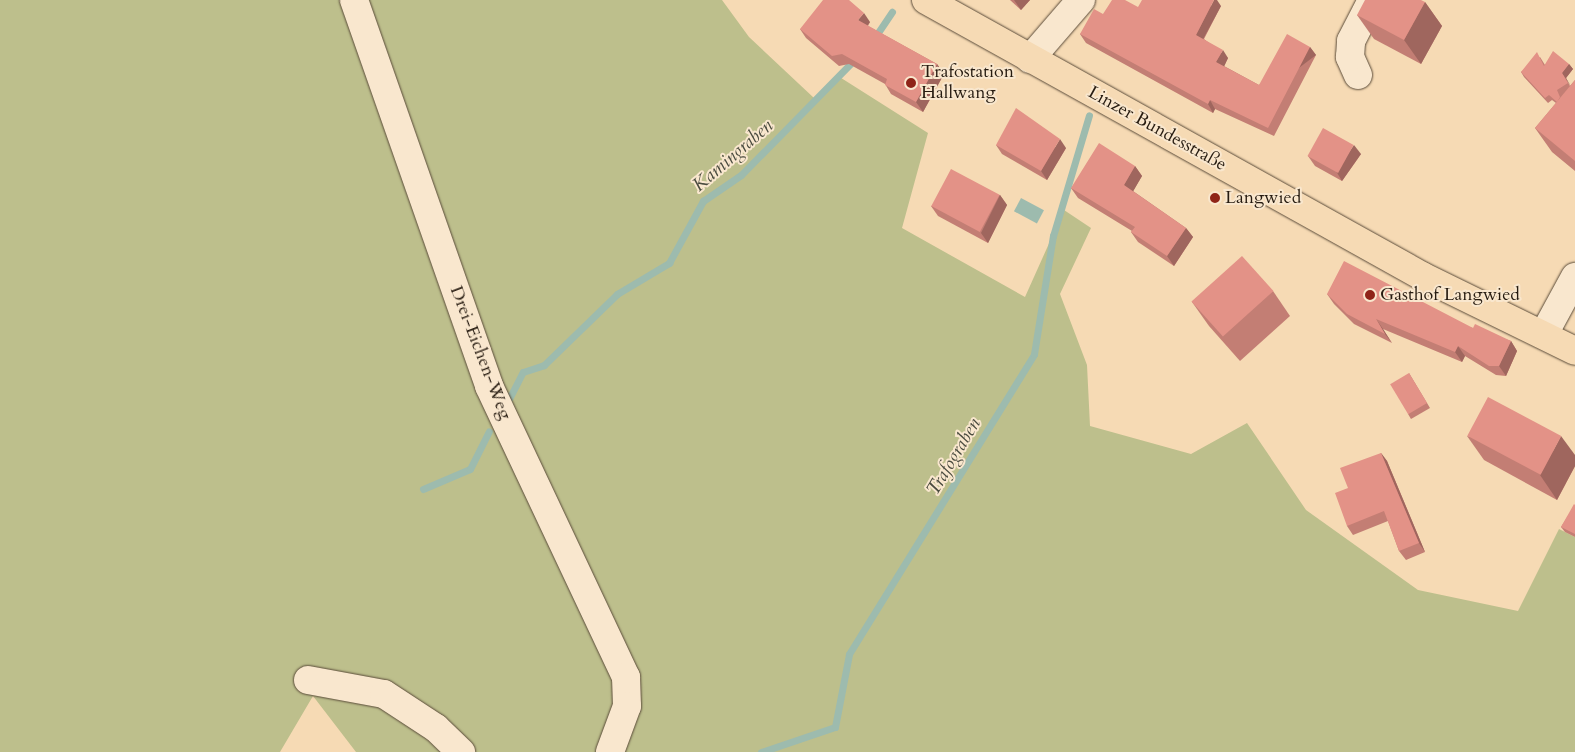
<!DOCTYPE html>
<meta charset="utf-8">
<style>
body{margin:0}
#map{position:relative;width:1575px;height:752px;overflow:hidden;background:#f6dab4;font-family:Cardo,serif}
div>[style]{position:absolute}
.green>*{inset:0;background:#bdbf8c}
.water>*{inset:0;background:#9dbbae;transform-origin:0 0}
.stream>*{height:7px;margin:-3.5px;padding:0 3.5px;transform-origin:3.5px;border-radius:3.5px;background:#9dbbae}
.roads{filter:drop-shadow(0 0 1px #5a4b39) drop-shadow(0 0 1px #5a4b39)}
.street>*{height:28px;margin:-14px;padding:0 14px;transform-origin:14px;border-radius:14px;background:#f9e7ce}
.primary>*{height:28px;margin:-14px;padding:0 14px;transform-origin:14px;border-radius:14px;background:#f6dab4}
.wall>*{inset:0;background:#c37e74}
.shaded-wall>*{inset:0;background:#9f665e;transform-origin:0 0}
.building>*{inset:0;background:#e39287;transform-origin:0 0}
.dots>*{width:14px;height:14px;translate:-50% -50%;box-sizing:border-box;border:2px solid #f9e7ce;border-radius:50%}
span{translate:-50% -50%;white-space:nowrap;text-align:center;line-height:1.15;-webkit-text-stroke:4px #f9e7ce;paint-order:stroke}
.poi-label{font-size:18px;color:#261b10}
.left{translate:0 -50%;text-align:left}
.street-label{font-size:18px;color:#261b10}
.water-label{font-size:19px;color:#4a4b3f;font-style:italic}
</style>
<div id="map">
<div class="green">
<div style="clip-path:polygon(0 0,722px 0,749px 37px,814px 98px,838px 76px,928px 133px,902px 228px,1025px 297px,1064px 210px,1091px 228px,1060px 294px,1087px 365px,1090px 426px,1191px 454px,1247px 423px,1306px 510px,1418px 590px,1518px 611px,1559px 529px,1575px 537px,1575px 752px,356px 752px,313px 696px,280px 752px,0 752px)"></div>
</div>
<div class="water">
<div style="left:1021px;top:198px;width:26px;height:15px;rotate:28deg"></div>
</div>
<div class="stream">
<div style="left:873px;top:40px;width:34px;rotate:-56deg"></div>
<div style="left:509px;top:399px;width:30px;rotate:-63deg"></div>
<div style="left:523px;top:372px;width:22px;rotate:-18deg"></div>
<div style="left:544px;top:365px;width:102px;rotate:-44.2deg"></div>
<div style="left:617px;top:294px;width:61px;rotate:-30.8deg"></div>
<div style="left:669px;top:263px;width:71px;rotate:-61.3deg"></div>
<div style="left:703px;top:201px;width:46px;rotate:-34.4deg"></div>
<div style="left:741px;top:175px;width:164px;rotate:-45.5deg"></div>
<div style="left:423px;top:489px;width:51px;rotate:-23.1deg"></div>
<div style="left:470px;top:469px;width:42px;rotate:-63.4deg"></div>
<div style="left:761px;top:752px;width:78px;rotate:-18.7deg"></div>
<div style="left:835px;top:727px;width:74px;rotate:-79.1deg"></div>
<div style="left:849px;top:654px;width:352px;rotate:-58.3deg"></div>
<div style="left:1034px;top:354px;width:120px;rotate:-80.9deg"></div>
<div style="left:1053px;top:236px;width:126px;rotate:-73.4deg"></div>
</div>
<div class="roads">
<div class="street">
<div style="left:354px;top:0;width:409px;rotate:70.7deg"></div>
<div style="left:489px;top:386px;width:322px;rotate:64.8deg"></div>
<div style="left:626px;top:677px;width:29px;rotate:88deg"></div>
<div style="left:627px;top:706px;width:49px;rotate:110.3deg"></div>
<div style="left:1030px;top:59px;width:78px;rotate:-49.2deg"></div>
<div style="left:1358px;top:75px;width:20px;rotate:-114deg"></div>
<div style="left:1350px;top:57px;width:16px;rotate:-86deg"></div>
<div style="left:1351px;top:41px;width:46px;rotate:-62.9deg"></div>
<div style="left:1544px;top:334px;width:65px;rotate:-61.5deg"></div>
<div style="left:308px;top:680px;width:77px;rotate:10.4deg"></div>
<div style="left:384px;top:694px;width:62px;rotate:33.2deg"></div>
<div style="left:436px;top:728px;width:35px;rotate:44deg"></div>
</div>
<div class="primary">
<div style="left:926px;top:0;width:568px;rotate:29.09deg"></div>
<div style="left:1422px;top:276px;width:170px;rotate:26.1deg"></div>
</div>
</div>
<div class="wall">
<div style="clip-path:polygon(1010px 0,1030px 0,1021px 10px)"></div>
<div style="clip-path:polygon(1425px 2px,1442px 26px,1421px 64px,1374px 39px,1357px 15px)"></div>
<div style="clip-path:polygon(1221px 6px,1204px 39px,1228px 58px,1224px 66px,1259px 85px,1310px 47px,1316px 55px,1274px 136px,1215px 109px,1213px 113px,1086px 43px,1080px 34px,1103px 14px,1138px 7px)"></div>
<div style="clip-path:polygon(870px 22px,868px 26px,937px 64px,944px 74px,923px 112px,891px 94px,885px 84px,849px 64px,839px 66px,806px 38px,800px 29px)"></div>
<div style="clip-path:polygon(1540px 57px,1545px 65px,1569px 64px,1573px 69px,1566px 78px,1570px 86px,1575px 80px,1575px 171px,1552px 152px,1535px 128px,1556px 103px,1552px 100px,1548px 103px,1524px 77px,1521px 72px)"></div>
<div style="clip-path:polygon(996px 145px,1066px 148px,1047px 180px,1002px 154px)"></div>
<div style="clip-path:polygon(1361px 154px,1342px 181px,1315px 166px,1308px 156px)"></div>
<div style="clip-path:polygon(1135px 166px,1142px 176px,1133px 191px,1186px 228px,1193px 237px,1174px 266px,1138px 242px,1131px 232px,1132px 231px,1078px 198px,1071px 188px)"></div>
<div style="clip-path:polygon(1000px 195px,1007px 205px,988px 243px,938px 216px,931px 206px)"></div>
<div style="clip-path:polygon(1273px 291px,1290px 316px,1240px 361px,1209px 326px,1192px 302px)"></div>
<div style="clip-path:polygon(1327px 294px,1473px 328px,1511px 341px,1517px 351px,1506px 376px,1496px 375px,1465px 356px,1462px 362px,1383px 329px,1392px 343px,1354px 324px,1334px 304px)"></div>
<div style="clip-path:polygon(1409px 373px,1430px 408px,1411px 419px,1408px 414px)"></div>
<div style="clip-path:polygon(1467px 436px,1575px 455px,1575px 466px,1557px 500px,1484px 460px)"></div>
<div style="clip-path:polygon(1381px 453px,1387px 461px,1425px 552px,1406px 560px,1399px 551px,1388px 521px,1353px 535px,1347px 526px,1348px 488px)"></div>
<div style="clip-path:polygon(1575px 505px,1575px 537px,1565px 532px,1561px 527px)"></div>
</div>
<div class="shaded-wall">
<div style="clip-path:polygon(1014px 0,1030px 0,1021px 10px)"></div>
<div style="clip-path:polygon(1214px 0,1217px 0,1221px 6px,1201px 43px,1196px 35px)"></div>
<div style="clip-path:polygon(1425px 2px,1442px 26px,1421px 64px,1404px 40px)"></div>
<div style="clip-path:polygon(864px 13px,870px 22px,864px 30px,858px 20px)"></div>
<div style="left:1310px;top:47px;width:10px;height:91px;rotate:53deg"></div>
<div style="clip-path:polygon(1223px 50px,1228px 58px,1222px 71px,1216px 62px)"></div>
<div style="clip-path:polygon(937px 64px,944px 74px,923px 112px,916px 102px)"></div>
<div style="clip-path:polygon(1569px 64px,1573px 69px,1566px 78px,1572px 88px,1562px 73px)"></div>
<div style="clip-path:polygon(1210px 100px,1215px 109px,1213px 113px,1208px 104px)"></div>
<div style="clip-path:polygon(1060px 139px,1066px 148px,1047px 180px,1041px 171px)"></div>
<div style="clip-path:polygon(1354px 145px,1361px 154px,1342px 181px,1336px 171px)"></div>
<div style="clip-path:polygon(1135px 166px,1142px 176px,1131px 195px,1124px 185px)"></div>
<div style="clip-path:polygon(1000px 195px,1007px 205px,988px 243px,981px 233px)"></div>
<div style="clip-path:polygon(1186px 228px,1193px 237px,1174px 266px,1167px 256px)"></div>
<div style="clip-path:polygon(1376px 319px,1383px 329px,1392px 343px,1385px 334px)"></div>
<div style="clip-path:polygon(1511px 341px,1517px 351px,1506px 376px,1499px 366px)"></div>
<div style="clip-path:polygon(1458px 346px,1465px 356px,1462px 362px,1455px 352px)"></div>
<div style="clip-path:polygon(1561px 436px,1575px 455px,1575px 466px,1557px 500px,1540px 475px)"></div>
<div style="clip-path:polygon(1381px 453px,1387px 461px,1425px 552px,1419px 543px)"></div>
</div>
<div class="building">
<div style="clip-path:polygon(823px 0,849px 0,864px 13px,858px 20px,937px 64px,916px 102px,885px 85px,887px 79px,842px 54px,832px 56px,800px 29px)"></div>
<div style="clip-path:polygon(1112px 0,1125px 0,1138px 7px,1142px 0,1214px 0,1196px 35px,1223px 50px,1216px 62px,1259px 85px,1287px 34px,1310px 47px,1268px 128px,1210px 100px,1208px 104px,1080px 34px,1094px 9px,1103px 14px)"></div>
<div style="clip-path:polygon(1365px 0,1421px 0,1425px 2px,1404px 40px,1357px 15px)"></div>
<div style="clip-path:polygon(1553px 51px,1569px 64px,1562px 73px,1568px 83px,1557px 90px,1560px 97px,1557px 102px,1549px 95px,1545px 98px,1521px 72px,1537px 52px,1544px 66px)"></div>
<div style="clip-path:polygon(1575px 80px,1575px 161px,1535px 128px)"></div>
<div style="clip-path:polygon(1016px 108px,1060px 139px,1041px 171px,996px 145px)"></div>
<div style="left:1323px;top:128px;width:35px;height:32px;rotate:29deg"></div>
<div style="clip-path:polygon(1099px 143px,1135px 166px,1124px 185px,1186px 228px,1167px 256px,1131px 232px,1135px 227px,1071px 188px)"></div>
<div style="left:951px;top:169px;width:55px;height:42px;rotate:28deg"></div>
<div style="left:1242px;top:256px;width:47px;height:68px;rotate:48deg"></div>
<div style="clip-path:polygon(1344px 261px,1473px 328px,1475px 324px,1511px 341px,1499px 366px,1489px 366px,1458px 346px,1455px 352px,1376px 319px,1385px 334px,1347px 314px,1327px 294px)"></div>
<div style="left:1409px;top:373px;width:35px;height:22px;rotate:59deg"></div>
<div style="left:1488px;top:397px;width:83px;height:44px;rotate:28deg"></div>
<div style="clip-path:polygon(1381px 453px,1419px 543px,1399px 551px,1384px 511px,1347px 526px,1335px 493px,1348px 488px,1340px 468px)"></div>
<div style="clip-path:polygon(1574px 504px,1575px 505px,1575px 534px,1561px 527px)"></div>
</div>
<div class="dots">
<div style="left:911px;top:83px;background:#8f2418"></div>
<div style="left:1215px;top:198px;background:#8f2418"></div>
<div style="left:1370px;top:295px;background:#8f2418"></div>
</div>
<div class="poi-label">
<span class="left" style="left:921px;top:83px">Trafostation<br>Hallwang</span>
<span class="left" style="left:1225px;top:198px">Langwied</span>
<span class="left" style="left:1380px;top:295px">Gasthof Langwied</span>
</div>
<div class="street-label">
<span style="left:1157px;top:129px;rotate:29deg">Linzer Bundesstraße</span>
<span style="left:480px;top:353px;rotate:69deg">Drei-Eichen-Weg</span>
</div>
<div class="water-label">
<span style="left:733px;top:156px;rotate:-41deg">Kamingraben</span>
<span style="left:954px;top:457px;rotate:-59deg">Trafograben</span>
</div>
</div>
